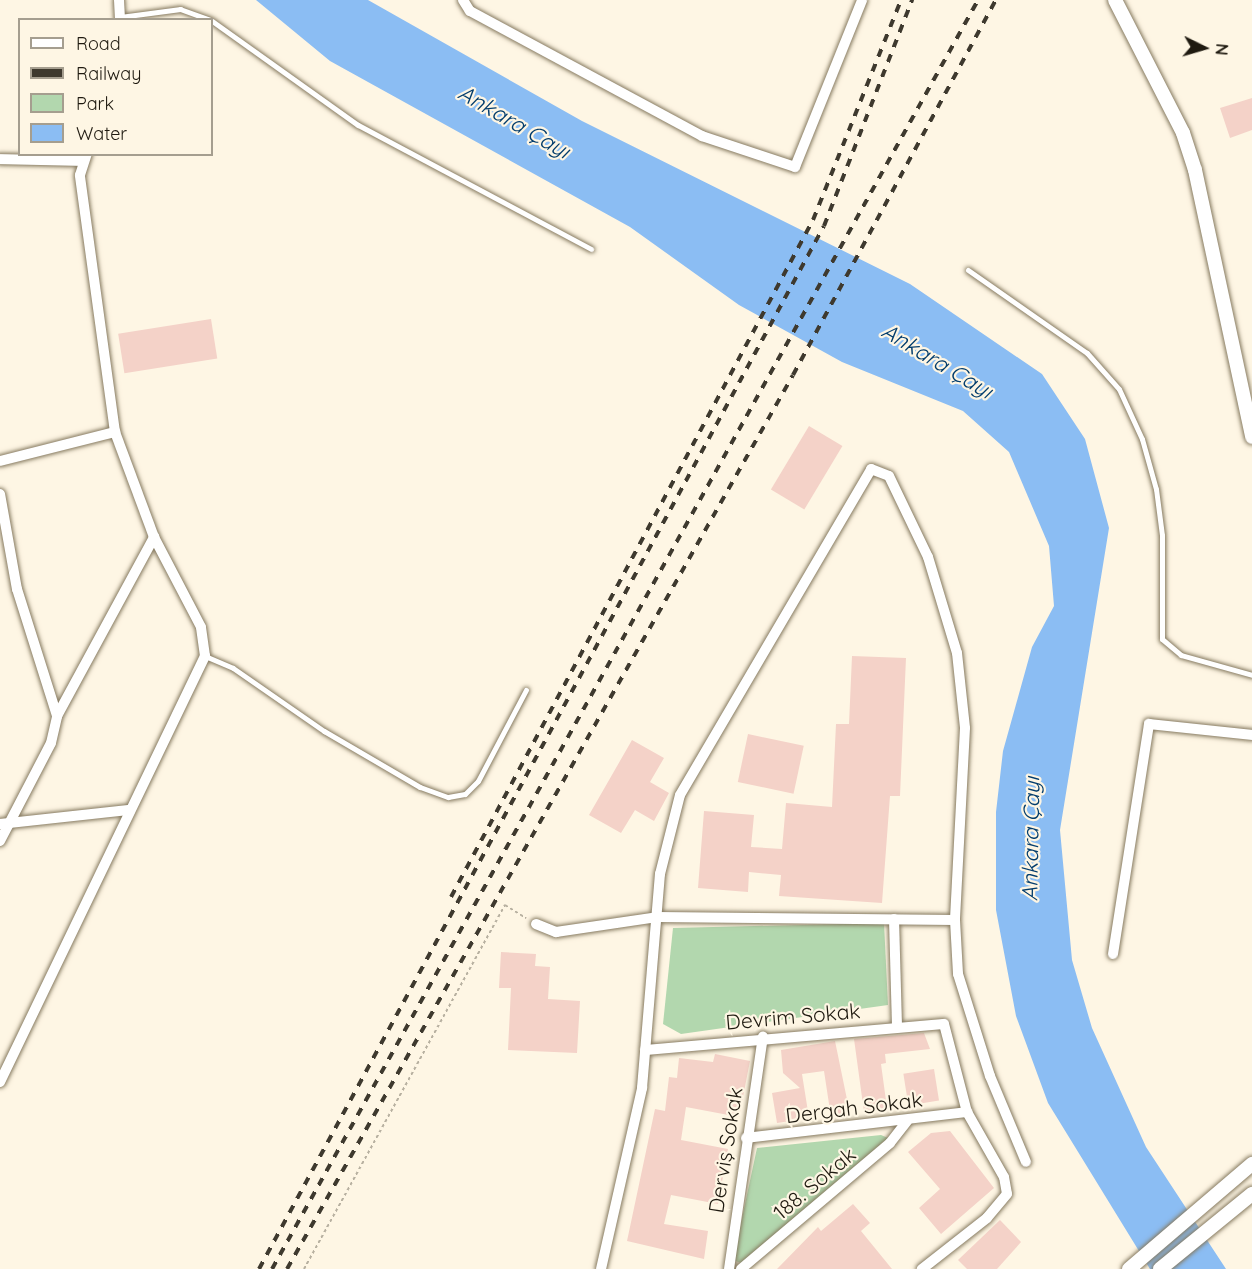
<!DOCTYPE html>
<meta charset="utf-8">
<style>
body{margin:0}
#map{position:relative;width:1252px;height:1269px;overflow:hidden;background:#fef6e4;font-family:Quicksand,sans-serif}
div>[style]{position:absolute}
.green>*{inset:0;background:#b2d7ae}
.water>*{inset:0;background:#8bbdf3}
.building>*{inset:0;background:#f4d2c8;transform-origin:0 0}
.path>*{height:2px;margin-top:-1px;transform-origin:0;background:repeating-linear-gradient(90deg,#b7b0a0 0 3px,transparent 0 6px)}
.roads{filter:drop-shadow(0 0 2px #867a60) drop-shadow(0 0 2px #867a60)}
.service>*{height:5px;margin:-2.5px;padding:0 2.5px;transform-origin:2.5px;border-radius:2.5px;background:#fff}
.minor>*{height:10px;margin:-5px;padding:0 5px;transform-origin:5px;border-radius:5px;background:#fff}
.tertiary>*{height:14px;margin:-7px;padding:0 7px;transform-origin:7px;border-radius:7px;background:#fff}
.rail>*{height:4px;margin-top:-2px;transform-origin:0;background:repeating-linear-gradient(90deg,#3e392e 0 8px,transparent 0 16px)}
span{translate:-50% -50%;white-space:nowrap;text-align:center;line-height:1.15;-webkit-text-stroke:4.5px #fef6e4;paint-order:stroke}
.street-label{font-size:21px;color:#1f1a10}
.water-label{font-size:22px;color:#023c6c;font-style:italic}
.legend{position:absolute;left:18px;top:18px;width:195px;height:138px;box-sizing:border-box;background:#fef6e4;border:2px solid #a59e8f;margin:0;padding:8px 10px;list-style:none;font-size:18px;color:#1f1a10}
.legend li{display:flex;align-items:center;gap:12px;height:30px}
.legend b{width:30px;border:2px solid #a59e8f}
.north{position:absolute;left:1174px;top:18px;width:60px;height:60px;-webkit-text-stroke:4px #fef6e4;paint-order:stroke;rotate:95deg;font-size:16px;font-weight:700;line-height:24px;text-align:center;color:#1f1a10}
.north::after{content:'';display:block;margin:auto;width:21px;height:27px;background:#1f1a10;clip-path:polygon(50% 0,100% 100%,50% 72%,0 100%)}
</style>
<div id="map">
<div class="green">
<div style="clip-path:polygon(884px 923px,888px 1005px,681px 1034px,663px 1024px,673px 928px)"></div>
<div style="clip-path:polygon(881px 1135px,888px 1138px,741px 1263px,733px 1260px,757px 1148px)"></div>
</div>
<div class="water">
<div style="clip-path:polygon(256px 0,368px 0,582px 121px,910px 284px,1042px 374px,1085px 439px,1109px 528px,1060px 830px,1072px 960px,1092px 1028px,1146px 1147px,1226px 1269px,1150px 1269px,1048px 1103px,1016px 1016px,996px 910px,996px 812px,1003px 751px,1032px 647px,1054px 606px,1049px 546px,1009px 452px,963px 411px,842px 362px,739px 305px,630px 227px,330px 61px)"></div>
</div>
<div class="building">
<div style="clip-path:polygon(1252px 98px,1252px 130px,1230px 138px,1220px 108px)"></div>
<div style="left:211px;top:319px;width:40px;height:94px;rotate:81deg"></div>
<div style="left:809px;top:426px;width:39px;height:74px;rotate:31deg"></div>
<div style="clip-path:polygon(852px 656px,906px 658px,900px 796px,890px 796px,882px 903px,779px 896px,781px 875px,749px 872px,748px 892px,698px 888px,704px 811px,754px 815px,751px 847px,782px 849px,786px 803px,832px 807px,836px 724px,849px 724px)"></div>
<div style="left:748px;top:734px;width:57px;height:49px;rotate:12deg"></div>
<div style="clip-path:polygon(632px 740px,664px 758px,650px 782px,669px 793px,654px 821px,635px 810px,621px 833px,589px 815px)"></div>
<div style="clip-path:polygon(501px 952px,536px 954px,535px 966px,550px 967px,548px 999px,580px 1001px,577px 1053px,508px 1050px,511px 988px,499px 988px)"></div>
<div style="clip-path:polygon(924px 1033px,930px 1049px,885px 1054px,886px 1063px,881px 1064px,887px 1108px,864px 1112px,854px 1039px)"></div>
<div style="clip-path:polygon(835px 1041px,850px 1114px,831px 1117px,824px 1071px,802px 1074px,809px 1118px,777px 1123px,772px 1093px,800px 1088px,783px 1073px,781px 1050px)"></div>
<div style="clip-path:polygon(715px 1054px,750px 1061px,739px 1117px,686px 1107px,681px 1140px,728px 1149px,718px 1204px,671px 1195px,664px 1224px,708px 1231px,704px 1259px,627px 1241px,655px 1109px,665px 1111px,669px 1077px,677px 1078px,679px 1058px,713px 1062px)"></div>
<div style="left:934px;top:1069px;width:32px;height:31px;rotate:81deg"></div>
<div style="clip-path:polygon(950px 1131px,994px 1188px,941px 1234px,919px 1208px,940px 1189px,908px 1152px,931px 1133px)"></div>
<div style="clip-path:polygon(853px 1204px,870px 1223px,861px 1231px,892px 1269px,777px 1269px,818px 1227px,821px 1231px)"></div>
<div style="clip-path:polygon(1000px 1220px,1021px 1242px,997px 1269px,967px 1269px,958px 1260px)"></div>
</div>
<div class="path">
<div style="left:304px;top:1269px;width:416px;rotate:-61.1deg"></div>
<div style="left:505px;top:905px;width:25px;rotate:32deg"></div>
</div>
<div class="roads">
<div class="service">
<div style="left:120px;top:17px;width:61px;rotate:-7.6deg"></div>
<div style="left:180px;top:9px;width:32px;rotate:20deg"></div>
<div style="left:212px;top:21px;width:179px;rotate:35.5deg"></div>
<div style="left:358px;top:125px;width:264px;rotate:28deg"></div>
<div style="left:968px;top:270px;width:145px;rotate:34.9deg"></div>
<div style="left:1087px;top:353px;width:48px;rotate:48.4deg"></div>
<div style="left:1119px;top:389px;width:55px;rotate:65.3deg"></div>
<div style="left:1142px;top:439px;width:52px;rotate:74.4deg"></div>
<div style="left:1156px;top:489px;width:46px;rotate:82.6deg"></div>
<div style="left:1162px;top:535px;width:104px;rotate:90deg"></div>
<div style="left:1162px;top:639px;width:25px;rotate:40deg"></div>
<div style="left:1181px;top:655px;width:74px;rotate:15.7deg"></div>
<div style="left:205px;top:656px;width:30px;rotate:23deg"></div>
<div style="left:233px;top:668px;width:111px;rotate:34.7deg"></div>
<div style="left:324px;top:731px;width:111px;rotate:30.3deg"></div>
<div style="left:420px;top:787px;width:30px;rotate:20deg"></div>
<div style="left:448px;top:797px;width:17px;rotate:-10deg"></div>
<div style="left:465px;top:794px;width:18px;rotate:-45deg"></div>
<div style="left:478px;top:781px;width:103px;rotate:-62.2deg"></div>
</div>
<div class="minor">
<div style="left:119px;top:0;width:20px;rotate:87deg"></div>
<div style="left:463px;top:0;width:13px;rotate:58deg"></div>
<div style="left:470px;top:11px;width:264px;rotate:28.3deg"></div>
<div style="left:702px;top:136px;width:98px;rotate:18.4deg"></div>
<div style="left:795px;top:167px;width:180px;rotate:-68.1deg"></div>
<div style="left:0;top:159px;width:81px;rotate:1.4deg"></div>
<div style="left:0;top:461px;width:119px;rotate:-14.2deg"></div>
<div style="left:0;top:494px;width:97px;rotate:79.9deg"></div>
<div style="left:17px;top:589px;width:133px;rotate:72.5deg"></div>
<div style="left:0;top:824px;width:129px;rotate:-6.2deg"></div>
<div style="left:0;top:841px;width:110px;rotate:-62.5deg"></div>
<div style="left:51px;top:743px;width:28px;rotate:-77deg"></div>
<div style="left:57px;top:716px;width:204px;rotate:-61.5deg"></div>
<div style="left:894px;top:919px;width:108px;rotate:88.4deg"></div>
<div style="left:536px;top:924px;width:22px;rotate:22deg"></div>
<div style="left:556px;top:932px;width:102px;rotate:-8.4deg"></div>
<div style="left:657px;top:917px;width:298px;rotate:0.6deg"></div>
<div style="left:1113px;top:954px;width:233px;rotate:-81.1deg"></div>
<div style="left:1149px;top:724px;width:104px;rotate:6.1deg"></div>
<div style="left:645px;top:1050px;width:300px;rotate:-5deg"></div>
<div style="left:944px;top:1024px;width:91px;rotate:75.4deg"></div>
<div style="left:967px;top:1112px;width:75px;rotate:60.4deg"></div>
<div style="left:1004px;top:1177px;width:17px;rotate:80deg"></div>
<div style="left:1007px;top:1194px;width:31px;rotate:130deg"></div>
<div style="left:987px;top:1218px;width:83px;rotate:141.9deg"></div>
<div style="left:0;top:1082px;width:473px;rotate:-64.3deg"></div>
<div style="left:205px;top:656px;width:29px;rotate:-98deg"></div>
<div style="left:201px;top:627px;width:102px;rotate:-117.6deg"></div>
<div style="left:154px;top:537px;width:112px;rotate:-110.4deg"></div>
<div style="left:115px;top:432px;width:259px;rotate:-97.8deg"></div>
<div style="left:80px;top:175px;width:22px;rotate:-72deg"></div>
<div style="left:746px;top:1138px;width:223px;rotate:-6.7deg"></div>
<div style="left:601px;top:1269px;width:186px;rotate:-77.2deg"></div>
<div style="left:642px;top:1088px;width:215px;rotate:-85.2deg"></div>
<div style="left:660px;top:874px;width:81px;rotate:-75.8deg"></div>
<div style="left:680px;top:795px;width:378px;rotate:-59.6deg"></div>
<div style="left:871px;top:469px;width:19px;rotate:21deg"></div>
<div style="left:889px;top:476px;width:90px;rotate:64.3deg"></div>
<div style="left:928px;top:557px;width:100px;rotate:73.2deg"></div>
<div style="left:957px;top:653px;width:75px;rotate:83.9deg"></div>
<div style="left:965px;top:728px;width:192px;rotate:93deg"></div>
<div style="left:955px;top:920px;width:54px;rotate:86.8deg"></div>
<div style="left:958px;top:974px;width:107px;rotate:72.6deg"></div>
<div style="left:990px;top:1076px;width:93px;rotate:67.3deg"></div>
<div style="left:729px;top:1269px;width:235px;rotate:-81.7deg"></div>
<div style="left:741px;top:1269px;width:195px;rotate:-40.2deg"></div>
<div style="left:890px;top:1143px;width:28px;rotate:-52deg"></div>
</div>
<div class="tertiary">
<div style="left:1115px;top:0;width:149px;rotate:62.9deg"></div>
<div style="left:1183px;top:133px;width:39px;rotate:72deg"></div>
<div style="left:1195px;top:170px;width:273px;rotate:77.9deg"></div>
<div style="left:1129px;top:1269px;width:162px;rotate:-40.5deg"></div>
<div style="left:1160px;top:1269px;width:119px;rotate:-39.2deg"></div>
</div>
</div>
<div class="rail">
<div style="left:451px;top:897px;width:768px;rotate:-61.87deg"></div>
<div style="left:813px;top:220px;width:237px;rotate:-68.2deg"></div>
<div style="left:259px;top:1269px;width:1186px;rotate:-61.56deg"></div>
<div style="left:824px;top:226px;width:243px;rotate:-68.7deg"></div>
<div style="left:272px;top:1269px;width:1452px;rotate:-60.91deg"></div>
<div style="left:287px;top:1269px;width:1027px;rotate:-60.49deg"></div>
<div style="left:793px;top:375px;width:426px;rotate:-61.6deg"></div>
</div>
<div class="street-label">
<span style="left:793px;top:1016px;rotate:-5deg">Devrim Sokak</span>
<span style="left:854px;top:1107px;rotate:-7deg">Dergah Sokak</span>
<span style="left:725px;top:1150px;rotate:-81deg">Derviş Sokak</span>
<span style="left:814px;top:1183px;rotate:-40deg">188. Sokak</span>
</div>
<div class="water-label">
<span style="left:514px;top:122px;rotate:30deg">Ankara Çayı</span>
<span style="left:937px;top:361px;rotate:31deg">Ankara Çayı</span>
<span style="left:1031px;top:839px;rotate:-89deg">Ankara Çayı</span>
</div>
<ul class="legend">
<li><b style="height:8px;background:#fff"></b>Road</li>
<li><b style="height:8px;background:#3e392e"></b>Railway</li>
<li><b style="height:16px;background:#b2d7ae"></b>Park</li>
<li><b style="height:16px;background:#8bbdf3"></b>Water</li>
</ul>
<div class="north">N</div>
</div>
